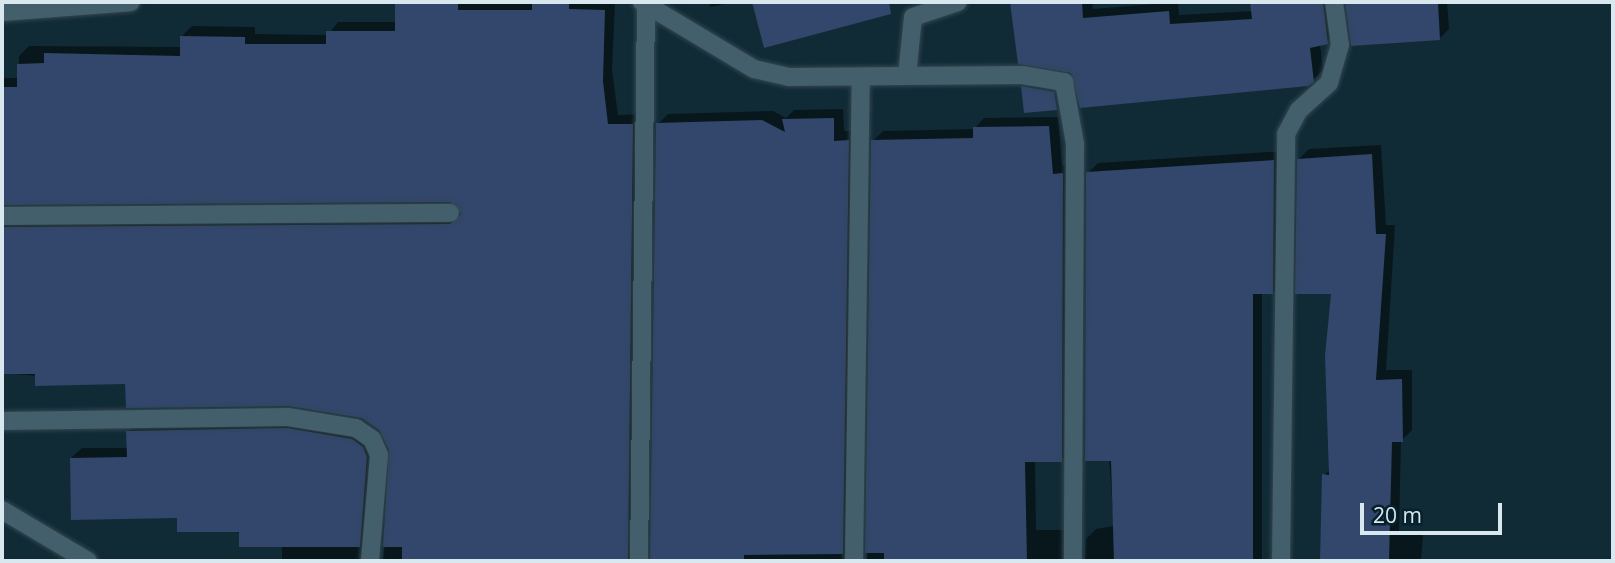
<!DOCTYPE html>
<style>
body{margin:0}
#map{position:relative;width:1615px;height:563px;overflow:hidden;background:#102b36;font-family:"Open Sans",sans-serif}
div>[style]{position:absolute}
.shadow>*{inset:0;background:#0007}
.building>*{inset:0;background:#32476b}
.roads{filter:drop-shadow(0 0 2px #34464f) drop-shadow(0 0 2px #34464f)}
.minor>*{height:18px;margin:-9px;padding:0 9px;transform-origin:9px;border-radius:9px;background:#435f6c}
span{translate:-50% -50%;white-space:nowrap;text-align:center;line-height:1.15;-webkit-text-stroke:6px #06212c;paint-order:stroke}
.frame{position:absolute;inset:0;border:4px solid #d9e8ef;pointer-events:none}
.scale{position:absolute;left:1360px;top:503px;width:142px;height:32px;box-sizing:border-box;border:4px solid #d9e8ef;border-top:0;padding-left:9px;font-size:21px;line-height:24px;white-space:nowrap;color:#d9e8ef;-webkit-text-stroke:5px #06212c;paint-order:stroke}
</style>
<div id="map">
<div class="shadow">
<div style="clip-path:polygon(399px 2px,615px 2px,612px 70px,618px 115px,642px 114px,639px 557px,652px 561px,658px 124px,668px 114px,773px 111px,786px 118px,794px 110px,843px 109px,844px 131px,858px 131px,862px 561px,383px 561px,392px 455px,383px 433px,363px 417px,127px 383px,2px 373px,2px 208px,12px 218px,461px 215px,458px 202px,2px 203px,2px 78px,19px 78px,19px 56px,29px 46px,182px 47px,182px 36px,192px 26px,255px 27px,255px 34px,328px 35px,338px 22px,397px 22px)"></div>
<div style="clip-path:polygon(709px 2px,734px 2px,710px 7px)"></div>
<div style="clip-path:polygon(753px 2px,890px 2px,765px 46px)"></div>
<div style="clip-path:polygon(1012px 2px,1092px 2px,1093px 9px,1178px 2px,1179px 15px,1253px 11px,1252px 2px,1333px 2px,1337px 33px,1320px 44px,1323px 70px,1308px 85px,1073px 72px,1019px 62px)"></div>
<div style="clip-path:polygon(1347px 2px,1447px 2px,1449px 29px,1439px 39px,1353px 44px)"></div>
<div style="clip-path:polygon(1058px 117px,1062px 165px,1073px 164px,1071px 450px,1061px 460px,1035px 460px,1036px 530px,1071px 530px,1081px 561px,867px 561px,873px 141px,883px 131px,974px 129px,984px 118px)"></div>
<div style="clip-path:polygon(1381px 145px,1386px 225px,1395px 225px,1386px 370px,1412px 370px,1412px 430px,1401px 441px,1399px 533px,1423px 535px,1421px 561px,1322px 561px,1324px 475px,1331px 469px,1333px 293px,1299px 159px,1309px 149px)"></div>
<div style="clip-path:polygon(1284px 151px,1282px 282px,1272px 293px,1262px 292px,1262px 561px,1085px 561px,1086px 539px,1096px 529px,1114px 526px,1088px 173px,1098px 163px)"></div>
<div style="clip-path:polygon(298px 419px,362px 429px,377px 446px,374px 561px,282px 561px,282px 545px,179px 516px,71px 458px,82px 448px,128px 448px,128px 431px,138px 421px)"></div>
</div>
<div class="building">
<div style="clip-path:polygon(458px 2px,458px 10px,532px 10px,532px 2px,569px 2px,569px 9px,605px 10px,603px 81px,608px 124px,633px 124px,628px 561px,402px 561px,402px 547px,383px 547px,389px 450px,379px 430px,362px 418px,288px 406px,126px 408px,125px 384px,35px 386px,35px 374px,2px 374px,2px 227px,450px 224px,461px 214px,450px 202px,2px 205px,2px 87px,17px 87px,17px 64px,44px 63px,44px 53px,180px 56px,180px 36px,245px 37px,245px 44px,326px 44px,326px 31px,395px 31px,395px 3px)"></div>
<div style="clip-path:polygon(752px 2px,889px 2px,891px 14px,764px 48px)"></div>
<div style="clip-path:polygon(1010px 2px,1082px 2px,1083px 18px,1169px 11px,1170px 24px,1252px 19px,1250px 2px,1323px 2px,1328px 44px,1310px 48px,1314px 82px,1308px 86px,1080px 108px,1071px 73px,1018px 64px)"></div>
<div style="clip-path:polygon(1345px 2px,1438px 2px,1440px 40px,1351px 46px)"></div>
<div style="clip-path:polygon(1021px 86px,1054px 92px,1057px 110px,1024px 113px)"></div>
<div style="clip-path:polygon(834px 118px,834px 141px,849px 140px,843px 554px,744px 555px,744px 561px,650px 561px,656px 123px,762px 120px,785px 132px,782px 119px)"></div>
<div style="clip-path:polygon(1049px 126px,1053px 174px,1063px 173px,1062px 462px,1025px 462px,1027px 561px,884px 561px,884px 553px,865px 553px,871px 140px,973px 138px,973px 127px)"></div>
<div style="clip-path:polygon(1372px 154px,1376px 234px,1386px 234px,1376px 380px,1402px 379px,1403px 442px,1392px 442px,1389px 561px,1320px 561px,1322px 474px,1329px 475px,1325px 356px,1331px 294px,1295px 294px,1297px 159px)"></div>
<div style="clip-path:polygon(1274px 160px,1273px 294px,1253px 294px,1253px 561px,1114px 561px,1111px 461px,1085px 461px,1086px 172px)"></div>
<div style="clip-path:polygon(287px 428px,352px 439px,363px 447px,367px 457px,360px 547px,239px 547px,239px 532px,177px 532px,177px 518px,71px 520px,70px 458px,127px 457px,126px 431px)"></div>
</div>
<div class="roads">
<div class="minor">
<div style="left:642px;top:2px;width:131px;rotate:30.9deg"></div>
<div style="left:754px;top:69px;width:36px;rotate:13deg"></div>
<div style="left:789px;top:77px;width:233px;rotate:-0.5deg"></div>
<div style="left:1022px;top:75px;width:43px;rotate:9.5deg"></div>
<div style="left:1064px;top:82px;width:63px;rotate:79.9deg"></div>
<div style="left:1075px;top:144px;width:417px;rotate:90.3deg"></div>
<div style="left:2px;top:12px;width:129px;rotate:-4.4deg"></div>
<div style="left:907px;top:76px;width:59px;rotate:-84.2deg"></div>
<div style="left:913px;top:17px;width:47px;rotate:-18.4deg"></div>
<div style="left:2px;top:216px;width:448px;rotate:-0.4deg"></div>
<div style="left:2px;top:421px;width:286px;rotate:-0.8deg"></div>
<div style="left:288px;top:417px;width:69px;rotate:9.2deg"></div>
<div style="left:356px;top:428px;width:19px;rotate:35deg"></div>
<div style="left:372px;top:439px;width:17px;rotate:66deg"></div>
<div style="left:379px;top:455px;width:106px;rotate:94.9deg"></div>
<div style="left:2px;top:510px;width:100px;rotate:30.7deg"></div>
<div style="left:639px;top:561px;width:556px;rotate:-89.28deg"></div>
<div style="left:854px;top:561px;width:482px;rotate:-89.2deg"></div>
<div style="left:1281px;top:561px;width:427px;rotate:-89.3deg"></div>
<div style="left:1286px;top:134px;width:27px;rotate:-62deg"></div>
<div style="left:1299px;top:110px;width:40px;rotate:-42deg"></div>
<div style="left:1329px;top:83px;width:40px;rotate:-74deg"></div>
<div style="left:1340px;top:45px;width:43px;rotate:-97.9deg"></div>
</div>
</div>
<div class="frame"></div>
<div class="scale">20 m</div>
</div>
